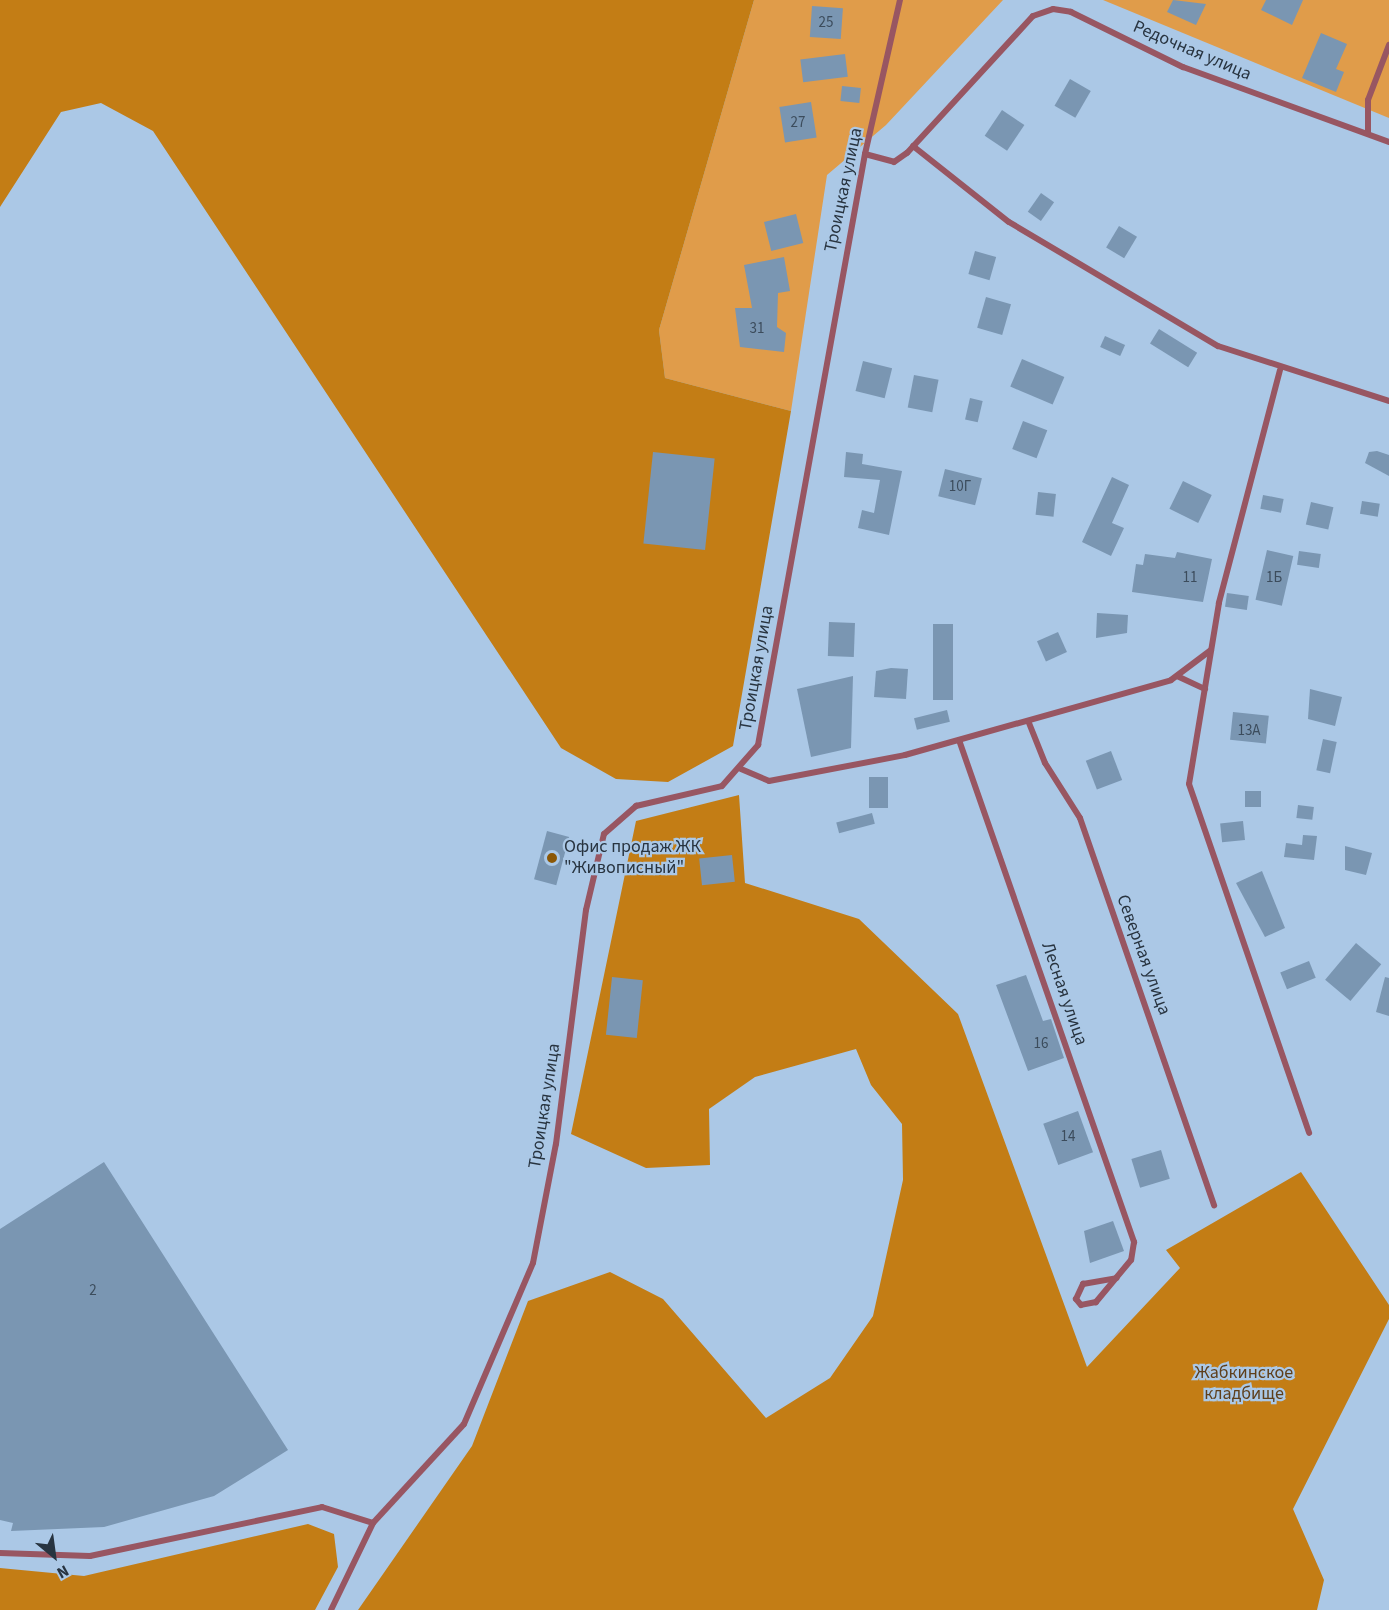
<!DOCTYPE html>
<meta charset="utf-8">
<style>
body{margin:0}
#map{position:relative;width:1389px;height:1610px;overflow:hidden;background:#abc8e6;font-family:"Source Sans 3",sans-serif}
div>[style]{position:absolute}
.green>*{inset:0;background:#e09c4a}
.forest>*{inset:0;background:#c37d15}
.building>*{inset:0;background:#7a96b2;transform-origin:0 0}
.street>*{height:6px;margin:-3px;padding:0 3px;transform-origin:3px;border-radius:3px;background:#985662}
.dots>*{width:16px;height:16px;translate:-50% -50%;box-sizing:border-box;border:3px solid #abc8e6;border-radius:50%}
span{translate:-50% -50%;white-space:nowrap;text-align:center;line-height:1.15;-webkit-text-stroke:4.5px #abc8e6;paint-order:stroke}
.number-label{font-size:15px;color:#3c4c5c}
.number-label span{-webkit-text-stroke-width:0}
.street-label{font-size:18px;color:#283440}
.poi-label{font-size:18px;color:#283440}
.left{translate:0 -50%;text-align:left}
.park-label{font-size:18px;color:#5e3f1b}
.north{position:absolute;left:24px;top:1526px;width:60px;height:60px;-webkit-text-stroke:4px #abc8e6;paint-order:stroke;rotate:151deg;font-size:16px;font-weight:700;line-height:24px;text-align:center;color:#283440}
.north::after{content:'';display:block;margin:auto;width:21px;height:27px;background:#283440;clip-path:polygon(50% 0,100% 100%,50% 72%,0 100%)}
</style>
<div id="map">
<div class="green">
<div style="clip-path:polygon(754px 0,1003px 0,886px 125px,827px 175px,791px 411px,665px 378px,659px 330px)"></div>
<div style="clip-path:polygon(1103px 0,1389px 0,1389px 118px)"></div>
</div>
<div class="forest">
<div style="clip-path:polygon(0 0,754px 0,659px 330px,665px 378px,791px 411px,733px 746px,668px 782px,616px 779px,561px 748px,153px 131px,101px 103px,61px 112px,0 207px)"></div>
<div style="clip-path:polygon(739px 795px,745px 883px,859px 919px,958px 1014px,1087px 1367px,1180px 1268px,1166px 1250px,1301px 1172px,1389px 1305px,1389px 1319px,1293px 1509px,1324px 1580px,1317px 1610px,358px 1610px,472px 1446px,528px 1301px,610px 1272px,663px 1299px,766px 1418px,830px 1378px,873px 1316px,903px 1180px,902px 1124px,871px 1085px,856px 1049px,755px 1077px,709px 1109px,710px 1165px,646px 1168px,571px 1134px,636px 821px)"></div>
<div style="clip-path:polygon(308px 1524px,334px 1534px,338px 1567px,315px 1610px,0 1610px,0 1568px,84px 1576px)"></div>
</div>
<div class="building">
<div style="clip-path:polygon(1173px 0,1206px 4px,1196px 25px,1167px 12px)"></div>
<div style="clip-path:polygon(1266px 0,1303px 0,1292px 25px,1261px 10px)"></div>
<div style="left:812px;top:6px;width:31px;height:31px;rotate:4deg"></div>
<div style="clip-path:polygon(1321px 33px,1347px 44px,1336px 69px,1344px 72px,1336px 92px,1302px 78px)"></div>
<div style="left:845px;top:54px;width:23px;height:45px;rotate:83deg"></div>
<div style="left:1070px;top:79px;width:24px;height:31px;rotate:30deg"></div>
<div style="left:842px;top:86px;width:19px;height:15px;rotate:6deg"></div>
<div style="left:811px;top:102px;width:36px;height:32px;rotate:81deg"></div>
<div style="left:1002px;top:110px;width:27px;height:31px;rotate:34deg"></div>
<div style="left:1041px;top:193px;width:16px;height:23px;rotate:35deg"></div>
<div style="left:796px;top:214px;width:30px;height:33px;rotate:76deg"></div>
<div style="left:1119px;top:226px;width:21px;height:25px;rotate:31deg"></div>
<div style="left:975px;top:251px;width:22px;height:24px;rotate:16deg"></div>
<div style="clip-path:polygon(784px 257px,790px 291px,778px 293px,777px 327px,786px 333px,784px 352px,740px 347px,735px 308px,752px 308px,744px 265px)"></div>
<div style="left:986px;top:297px;width:26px;height:32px;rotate:16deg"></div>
<div style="left:1159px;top:329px;width:45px;height:17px;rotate:32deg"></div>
<div style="left:1105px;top:336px;width:22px;height:12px;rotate:24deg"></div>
<div style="left:1022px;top:359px;width:46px;height:30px;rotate:23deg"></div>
<div style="left:863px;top:361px;width:30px;height:31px;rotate:14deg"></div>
<div style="left:914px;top:375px;width:25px;height:33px;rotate:11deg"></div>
<div style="left:970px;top:398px;width:13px;height:22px;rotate:13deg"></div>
<div style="left:1023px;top:421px;width:26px;height:30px;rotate:21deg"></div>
<div style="clip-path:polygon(1377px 451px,1389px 455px,1389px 476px,1365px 463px,1369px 452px)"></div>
<div style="left:653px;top:452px;width:62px;height:92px;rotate:6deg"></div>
<div style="clip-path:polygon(846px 452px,863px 454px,862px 464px,902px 471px,889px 535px,858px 528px,862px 510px,874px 513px,880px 480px,844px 477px)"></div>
<div style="left:945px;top:469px;width:38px;height:28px;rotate:14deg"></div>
<div style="clip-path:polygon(1112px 477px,1129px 485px,1112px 523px,1124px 528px,1111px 556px,1082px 542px)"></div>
<div style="left:1183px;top:481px;width:32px;height:31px;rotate:26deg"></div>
<div style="left:1038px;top:492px;width:18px;height:23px;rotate:6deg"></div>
<div style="left:1263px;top:495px;width:21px;height:14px;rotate:11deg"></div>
<div style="left:1362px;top:501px;width:18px;height:13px;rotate:9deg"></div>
<div style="left:1311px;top:502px;width:23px;height:23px;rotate:13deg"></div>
<div style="left:1267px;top:550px;width:27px;height:51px;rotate:13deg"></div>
<div style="left:1299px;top:551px;width:22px;height:14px;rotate:8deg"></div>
<div style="clip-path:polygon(1177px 552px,1212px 559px,1203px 602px,1132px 592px,1136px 564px,1143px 565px,1145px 554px,1175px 558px)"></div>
<div style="left:1227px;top:593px;width:22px;height:14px;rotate:8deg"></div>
<div style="clip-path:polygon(1097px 613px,1128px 615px,1127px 633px,1096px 638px)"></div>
<div style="left:829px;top:622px;width:26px;height:34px;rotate:2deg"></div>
<div style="left:933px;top:624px;width:20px;height:76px"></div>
<div style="left:1058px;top:632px;width:22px;height:23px;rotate:66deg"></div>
<div style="clip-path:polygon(891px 668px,908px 669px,906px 699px,874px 697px,876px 671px)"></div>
<div style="clip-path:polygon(853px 676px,851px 748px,811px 757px,797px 689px)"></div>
<div style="clip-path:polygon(1310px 689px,1342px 697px,1335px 726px,1308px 719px)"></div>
<div style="left:947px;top:710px;width:12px;height:34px;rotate:76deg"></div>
<div style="left:1233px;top:712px;width:36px;height:28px;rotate:6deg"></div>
<div style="left:1323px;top:739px;width:14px;height:32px;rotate:12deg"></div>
<div style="left:1111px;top:751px;width:31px;height:27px;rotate:69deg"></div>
<div style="left:869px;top:777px;width:19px;height:31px"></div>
<div style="left:1245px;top:791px;width:16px;height:16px"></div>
<div style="left:1298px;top:805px;width:16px;height:13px;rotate:7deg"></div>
<div style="left:872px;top:813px;width:11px;height:37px;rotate:75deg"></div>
<div style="left:1243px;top:821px;width:19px;height:23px;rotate:84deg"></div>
<div style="left:547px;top:831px;width:23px;height:50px;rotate:15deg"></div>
<div style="clip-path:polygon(1303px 835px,1317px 836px,1314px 860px,1284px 857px,1286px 843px,1302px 845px)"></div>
<div style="clip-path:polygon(1345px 846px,1372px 853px,1366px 875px,1345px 870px)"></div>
<div style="left:732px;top:855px;width:27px;height:33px;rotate:84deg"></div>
<div style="clip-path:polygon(1262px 871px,1285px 928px,1265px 937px,1236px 883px)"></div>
<div style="left:1356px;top:943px;width:33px;height:48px;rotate:40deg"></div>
<div style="left:1309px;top:961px;width:18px;height:31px;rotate:68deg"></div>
<div style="clip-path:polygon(1026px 975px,1043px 1021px,1051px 1019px,1064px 1058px,1028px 1071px,996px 985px)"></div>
<div style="left:612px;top:977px;width:31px;height:58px;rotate:6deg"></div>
<div style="clip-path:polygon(1385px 977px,1389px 978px,1389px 1016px,1376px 1012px)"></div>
<div style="left:1078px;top:1111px;width:44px;height:37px;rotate:70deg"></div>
<div style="left:1161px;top:1150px;width:30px;height:31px;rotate:73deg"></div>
<div style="clip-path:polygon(104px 1162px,288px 1450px,214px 1496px,104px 1527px,11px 1531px,13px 1523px,0 1520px,0 1229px)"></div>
<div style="clip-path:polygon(1113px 1221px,1124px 1251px,1090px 1263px,1084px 1231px)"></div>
</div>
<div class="street">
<div style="left:1368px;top:133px;width:33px;rotate:-90deg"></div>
<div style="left:1368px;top:100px;width:59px;rotate:-69.1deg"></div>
<div style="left:913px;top:146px;width:122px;rotate:38.4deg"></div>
<div style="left:1009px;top:222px;width:243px;rotate:30.7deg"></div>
<div style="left:1218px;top:346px;width:180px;rotate:17.8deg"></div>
<div style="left:865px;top:154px;width:30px;rotate:15deg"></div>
<div style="left:894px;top:162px;width:16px;rotate:-35deg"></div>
<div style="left:907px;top:153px;width:186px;rotate:-47.4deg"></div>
<div style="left:1033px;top:16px;width:21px;rotate:-19deg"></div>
<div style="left:1053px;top:9px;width:18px;rotate:9deg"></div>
<div style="left:1071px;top:12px;width:125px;rotate:26.2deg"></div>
<div style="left:1183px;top:67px;width:219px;rotate:20deg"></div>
<div style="left:1280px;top:370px;width:241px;rotate:104.7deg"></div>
<div style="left:1219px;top:603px;width:183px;rotate:99.4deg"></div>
<div style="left:1189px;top:784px;width:369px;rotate:71deg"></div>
<div style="left:1177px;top:676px;width:31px;rotate:25deg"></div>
<div style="left:1029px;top:723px;width:43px;rotate:68.2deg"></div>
<div style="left:1045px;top:763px;width:65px;rotate:57.5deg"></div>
<div style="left:1080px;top:818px;width:410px;rotate:70.9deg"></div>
<div style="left:959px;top:740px;width:532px;rotate:70.78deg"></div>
<div style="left:1134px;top:1242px;width:18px;rotate:99deg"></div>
<div style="left:1131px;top:1260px;width:55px;rotate:129.8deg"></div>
<div style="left:1096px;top:1302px;width:15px;rotate:169deg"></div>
<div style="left:1081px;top:1305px;width:8px;rotate:-130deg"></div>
<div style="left:1076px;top:1299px;width:17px;rotate:-65deg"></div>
<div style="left:1083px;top:1284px;width:34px;rotate:-10deg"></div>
<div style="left:741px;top:769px;width:30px;rotate:23deg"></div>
<div style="left:769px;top:781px;width:138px;rotate:-10.8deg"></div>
<div style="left:905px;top:755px;width:276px;rotate:-15.7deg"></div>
<div style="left:1171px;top:680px;width:50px;rotate:-36.9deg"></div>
<div style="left:0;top:1553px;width:90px;rotate:1.9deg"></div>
<div style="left:90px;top:1556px;width:237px;rotate:-11.9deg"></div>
<div style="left:322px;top:1507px;width:53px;rotate:17.4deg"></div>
<div style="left:331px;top:1610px;width:97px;rotate:-64.2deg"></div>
<div style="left:373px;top:1523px;width:134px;rotate:-47.4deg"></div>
<div style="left:464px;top:1424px;width:175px;rotate:-66.8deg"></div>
<div style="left:533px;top:1263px;width:121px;rotate:-79.1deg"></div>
<div style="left:556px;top:1144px;width:236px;rotate:-82.7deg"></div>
<div style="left:586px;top:910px;width:78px;rotate:-76.7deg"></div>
<div style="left:604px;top:834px;width:43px;rotate:-41.2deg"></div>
<div style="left:636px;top:806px;width:88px;rotate:-13.1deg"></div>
<div style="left:722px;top:786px;width:55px;rotate:-48.7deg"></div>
<div style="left:758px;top:745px;width:601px;rotate:-79.74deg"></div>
<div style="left:865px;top:154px;width:158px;rotate:-77.2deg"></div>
</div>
<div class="dots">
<div style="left:552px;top:858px;background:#8b5705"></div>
</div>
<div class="number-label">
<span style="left:826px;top:23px">25</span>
<span style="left:798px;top:123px">27</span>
<span style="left:757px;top:329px">31</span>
<span style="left:960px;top:487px">10Г</span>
<span style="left:1190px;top:578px">11</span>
<span style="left:1274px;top:578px">1Б</span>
<span style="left:1249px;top:731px">13А</span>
<span style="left:1041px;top:1044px">16</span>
<span style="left:1068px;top:1137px">14</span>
<span style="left:93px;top:1291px">2</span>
</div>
<div class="street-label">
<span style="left:1192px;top:51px;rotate:23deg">Редочная улица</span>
<span style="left:844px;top:190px;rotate:-78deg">Троицкая улица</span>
<span style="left:757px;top:668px;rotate:-80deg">Троицкая улица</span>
<span style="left:1143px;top:955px;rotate:70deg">Северная улица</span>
<span style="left:1064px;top:994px;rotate:71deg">Лесная улица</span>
<span style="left:545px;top:1106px;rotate:-81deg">Троицкая улица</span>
</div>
<div class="poi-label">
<span class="left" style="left:564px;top:858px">Офис продаж ЖК<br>"Живописный"</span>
</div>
<div class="park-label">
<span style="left:1244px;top:1384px">Жабкинское<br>кладбище</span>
</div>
<div class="north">N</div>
</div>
